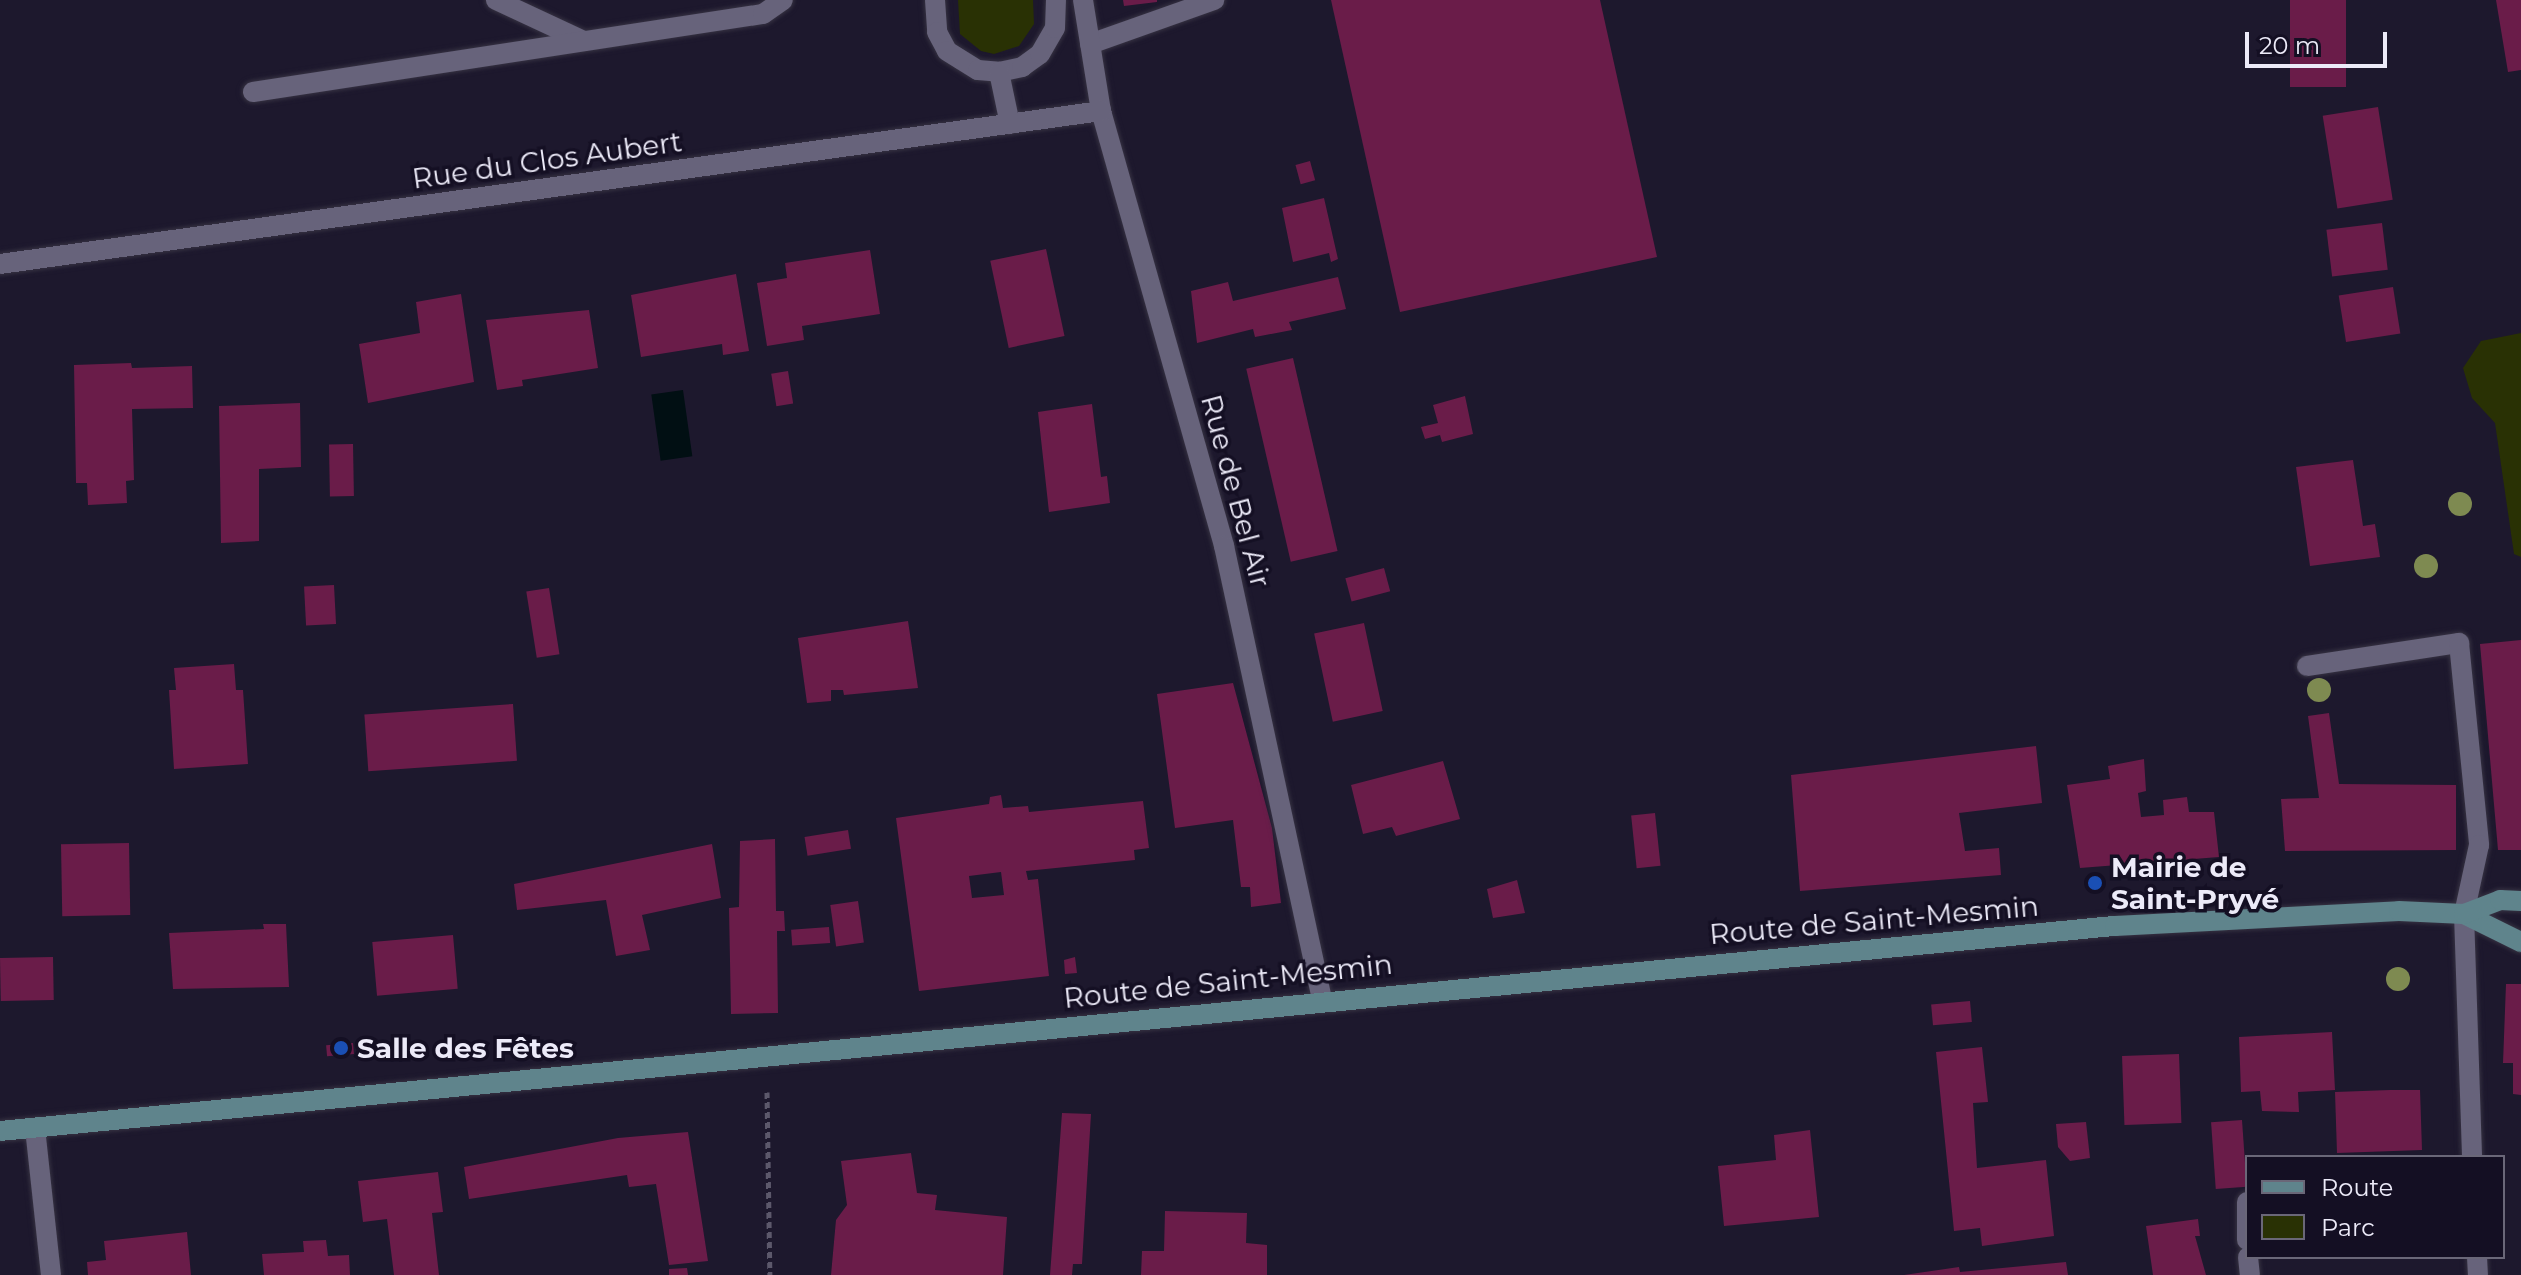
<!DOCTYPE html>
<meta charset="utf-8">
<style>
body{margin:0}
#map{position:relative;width:2521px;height:1275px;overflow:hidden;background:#1d182d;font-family:Montserrat,sans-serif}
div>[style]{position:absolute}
.green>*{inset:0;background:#293104}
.water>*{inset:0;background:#010f13;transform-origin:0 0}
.building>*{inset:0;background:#6a1c49;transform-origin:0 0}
.path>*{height:5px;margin-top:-2.5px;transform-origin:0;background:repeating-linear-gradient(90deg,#5c586b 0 6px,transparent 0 10px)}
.roads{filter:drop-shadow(0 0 2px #363242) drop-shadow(0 0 2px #363242)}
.lane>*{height:20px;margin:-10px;padding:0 10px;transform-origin:10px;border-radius:10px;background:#67637b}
.street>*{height:20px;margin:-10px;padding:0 10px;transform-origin:10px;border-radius:10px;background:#67637b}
.secondary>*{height:20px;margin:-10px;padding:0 10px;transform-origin:10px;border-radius:10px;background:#5f848c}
.trees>*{width:24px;height:24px;margin:-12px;border-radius:50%;background:#7e8a51}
.dots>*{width:22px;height:22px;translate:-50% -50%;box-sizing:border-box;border:4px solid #140f23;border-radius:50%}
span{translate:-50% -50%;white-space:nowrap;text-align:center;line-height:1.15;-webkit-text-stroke:7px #140f23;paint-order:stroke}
.street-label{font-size:28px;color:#eceaf8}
.poi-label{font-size:28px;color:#eceaf8;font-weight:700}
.left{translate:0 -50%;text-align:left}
.legend{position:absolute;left:2245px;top:1155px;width:260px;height:104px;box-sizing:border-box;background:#140f23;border:2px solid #6a6778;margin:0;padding:10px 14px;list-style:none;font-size:24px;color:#eceaf8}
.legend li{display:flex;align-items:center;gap:16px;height:40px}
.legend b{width:40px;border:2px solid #6a6778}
.scale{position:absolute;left:2245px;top:32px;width:142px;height:36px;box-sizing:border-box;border:4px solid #eceaf8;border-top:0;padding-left:10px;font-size:24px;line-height:28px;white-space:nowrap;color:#eceaf8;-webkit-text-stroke:6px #140f23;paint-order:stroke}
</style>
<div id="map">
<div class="green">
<div style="clip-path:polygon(958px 0,1033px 0,1034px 24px,1019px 46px,994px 54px,981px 51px,960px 34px)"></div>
<div style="clip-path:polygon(2521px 333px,2521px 557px,2514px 554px,2495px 423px,2472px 398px,2463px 368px,2481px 341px)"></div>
</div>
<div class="water">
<div style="left:683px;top:390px;width:67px;height:32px;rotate:82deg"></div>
</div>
<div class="building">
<div style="clip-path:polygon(1123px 0,1157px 0,1157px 2px,1124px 6px)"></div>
<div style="clip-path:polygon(1331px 0,1600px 0,1657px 257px,1400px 312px)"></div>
<div style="left:2290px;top:0;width:56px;height:87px"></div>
<div style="clip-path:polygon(2496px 0,2521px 0,2521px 70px,2508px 72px)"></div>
<div style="left:2378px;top:107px;width:94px;height:56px;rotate:81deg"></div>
<div style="left:1310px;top:161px;width:20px;height:15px;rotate:75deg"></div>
<div style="clip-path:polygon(1324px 198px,1338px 259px,1331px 262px,1329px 253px,1293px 262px,1282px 208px)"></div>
<div style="left:2382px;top:223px;width:47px;height:56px;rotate:83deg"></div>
<div style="left:1046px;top:249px;width:89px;height:57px;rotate:78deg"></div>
<div style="clip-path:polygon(870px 250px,880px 314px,802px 326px,804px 340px,767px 346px,757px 283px,787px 278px,785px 263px)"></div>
<div style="clip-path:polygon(736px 274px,749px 351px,723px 355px,722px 344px,641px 357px,631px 295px)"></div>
<div style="clip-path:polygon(1338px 277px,1346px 309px,1289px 322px,1292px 330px,1255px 337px,1253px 329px,1197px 343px,1191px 291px,1228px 282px,1233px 301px)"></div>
<div style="left:2393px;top:287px;width:47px;height:55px;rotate:81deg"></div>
<div style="clip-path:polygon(461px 294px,474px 382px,368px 403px,359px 344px,420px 333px,416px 302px)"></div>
<div style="clip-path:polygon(589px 310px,598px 368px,522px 380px,523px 386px,497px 390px,486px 320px)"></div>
<div style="left:1293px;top:358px;width:198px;height:48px;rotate:77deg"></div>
<div style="clip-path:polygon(131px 363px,132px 368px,192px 366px,193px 408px,132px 409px,134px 480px,126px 481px,127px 503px,88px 505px,87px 483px,76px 483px,74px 365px)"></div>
<div style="left:788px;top:371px;width:33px;height:17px;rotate:81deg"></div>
<div style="clip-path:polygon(1465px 396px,1473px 434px,1442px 442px,1440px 435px,1425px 439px,1421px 427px,1438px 423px,1433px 405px)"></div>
<div style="clip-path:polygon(300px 403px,301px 467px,259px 469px,259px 541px,221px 543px,219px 406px)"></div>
<div style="clip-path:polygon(1092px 404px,1101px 477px,1107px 476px,1110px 503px,1049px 512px,1038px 412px)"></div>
<div style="left:353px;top:444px;width:52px;height:24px;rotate:89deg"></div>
<div style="clip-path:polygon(2353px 460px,2363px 526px,2375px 524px,2380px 557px,2310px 566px,2296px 467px)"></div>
<div style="left:1384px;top:568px;width:24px;height:40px;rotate:75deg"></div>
<div style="left:334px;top:585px;width:39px;height:30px;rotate:87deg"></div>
<div style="left:549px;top:588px;width:67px;height:23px;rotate:81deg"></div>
<div style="clip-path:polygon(908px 621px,918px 688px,844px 695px,843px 690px,831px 690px,831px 701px,807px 703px,798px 638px)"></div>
<div style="left:1364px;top:623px;width:90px;height:51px;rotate:78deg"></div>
<div style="clip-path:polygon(2521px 640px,2521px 850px,2498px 850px,2480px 644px)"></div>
<div style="clip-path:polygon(234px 664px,236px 690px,243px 690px,248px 764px,174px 769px,169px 690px,176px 690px,174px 668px)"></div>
<div style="clip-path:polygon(1233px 683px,1272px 828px,1281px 903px,1251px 907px,1250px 887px,1241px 887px,1233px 820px,1175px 828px,1157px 694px)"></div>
<div style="left:513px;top:704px;width:57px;height:149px;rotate:86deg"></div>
<div style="clip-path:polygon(2329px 713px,2339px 784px,2456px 785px,2456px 850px,2285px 851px,2281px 799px,2319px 798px,2308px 716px)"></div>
<div style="clip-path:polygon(2036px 746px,2042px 803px,1959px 813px,1965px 851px,1999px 848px,2001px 875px,1800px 891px,1791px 775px)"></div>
<div style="clip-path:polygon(2144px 759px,2146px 791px,2138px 793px,2141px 817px,2164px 815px,2163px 800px,2187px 797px,2189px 812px,2214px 812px,2219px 857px,2080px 868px,2067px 785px,2110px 779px,2108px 766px)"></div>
<div style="clip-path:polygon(1443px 761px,1460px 819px,1396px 836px,1392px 827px,1363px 834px,1351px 785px)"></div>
<div style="clip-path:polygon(evenodd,1001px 795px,1003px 808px,1028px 806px,1029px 812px,1143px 801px,1149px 848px,1134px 850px,1135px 860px,1026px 871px,1028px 880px,1038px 879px,1049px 976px,919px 991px,896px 818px,989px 804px,990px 797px,1001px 795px,1001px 872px,1004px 895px,972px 898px,969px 876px,1001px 872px)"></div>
<div style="left:1655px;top:813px;width:53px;height:24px;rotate:84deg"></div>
<div style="left:848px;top:830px;width:19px;height:44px;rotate:81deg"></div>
<div style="clip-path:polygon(775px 839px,776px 911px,784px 911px,785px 931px,777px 931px,778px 1013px,731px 1014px,729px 908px,739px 907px,740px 841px)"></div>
<div style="left:129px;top:843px;width:72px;height:68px;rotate:89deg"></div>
<div style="clip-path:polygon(712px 844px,721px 898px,642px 915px,650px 950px,616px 956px,606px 900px,517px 910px,514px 884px)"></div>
<div style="clip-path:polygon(1517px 880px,1525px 913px,1493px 918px,1487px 889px)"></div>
<div style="left:858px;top:901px;width:42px;height:28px;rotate:82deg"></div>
<div style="clip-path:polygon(263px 924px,286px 924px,289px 987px,173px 989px,169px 933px,264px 929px)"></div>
<div style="left:829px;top:927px;width:16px;height:38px;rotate:86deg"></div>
<div style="left:453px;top:935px;width:54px;height:81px;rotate:85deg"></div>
<div style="left:53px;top:957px;width:43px;height:53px;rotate:89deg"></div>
<div style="clip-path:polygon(1075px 957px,1077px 973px,1065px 974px,1064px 960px)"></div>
<div style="clip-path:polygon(2506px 984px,2521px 984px,2521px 1095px,2513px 1094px,2513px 1063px,2503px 1063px)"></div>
<div style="left:1970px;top:1001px;width:21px;height:39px;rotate:85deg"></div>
<div style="clip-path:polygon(2332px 1032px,2335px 1090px,2298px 1092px,2299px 1112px,2262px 1111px,2260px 1091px,2241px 1092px,2239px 1037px)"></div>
<div style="left:353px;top:1043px;width:11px;height:27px;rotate:85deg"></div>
<div style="clip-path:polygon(1982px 1047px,1988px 1102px,1973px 1103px,1977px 1168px,2046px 1160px,2054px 1236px,1982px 1246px,1980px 1228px,1954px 1231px,1936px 1052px)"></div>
<div style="left:2179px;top:1054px;width:69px;height:57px;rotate:88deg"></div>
<div style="clip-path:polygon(2390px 1090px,2420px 1090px,2422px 1150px,2337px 1153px,2335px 1092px)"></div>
<div style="clip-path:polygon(1062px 1113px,1091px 1114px,1082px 1264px,1073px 1264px,1072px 1275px,1050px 1275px)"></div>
<div style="left:2242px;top:1120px;width:67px;height:31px;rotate:86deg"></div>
<div style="clip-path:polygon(2086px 1122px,2090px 1158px,2070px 1161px,2058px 1147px,2056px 1124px)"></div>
<div style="clip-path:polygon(1810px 1130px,1819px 1217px,1724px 1226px,1718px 1166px,1776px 1160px,1774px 1135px)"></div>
<div style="clip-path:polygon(688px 1132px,708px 1261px,669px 1265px,656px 1184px,629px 1187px,627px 1175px,469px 1199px,464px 1167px,618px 1138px)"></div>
<div style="clip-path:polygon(911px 1153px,917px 1193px,937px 1195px,935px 1210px,1007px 1217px,1003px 1275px,831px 1275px,836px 1220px,847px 1205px,841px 1161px)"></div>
<div style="clip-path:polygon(438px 1172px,443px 1212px,432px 1213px,439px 1275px,394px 1275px,387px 1219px,363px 1222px,358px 1181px)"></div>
<div style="clip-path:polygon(1165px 1211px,1247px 1213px,1246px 1243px,1267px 1245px,1267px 1275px,1141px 1275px,1142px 1251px,1164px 1251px)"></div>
<div style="clip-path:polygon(2198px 1219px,2200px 1236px,2195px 1236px,2206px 1275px,2153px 1275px,2146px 1226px)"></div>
<div style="clip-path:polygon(187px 1232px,191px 1275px,88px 1275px,87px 1262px,106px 1260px,104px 1241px)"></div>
<div style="clip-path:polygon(326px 1240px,328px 1256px,349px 1255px,350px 1275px,264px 1275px,262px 1254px,304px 1252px,303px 1241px)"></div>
<div style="clip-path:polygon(2066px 1262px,2068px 1275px,1904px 1275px,1959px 1267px,1960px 1272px)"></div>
<div style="clip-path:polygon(687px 1268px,688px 1275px,669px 1275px,669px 1269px)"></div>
</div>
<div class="path">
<div style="left:767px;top:1092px;width:183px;rotate:89.1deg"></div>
</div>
<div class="roads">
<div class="lane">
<div style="left:496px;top:0;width:97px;rotate:25deg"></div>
<div style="left:935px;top:0;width:32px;rotate:86deg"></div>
<div style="left:937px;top:32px;width:21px;rotate:62deg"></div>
<div style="left:947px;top:51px;width:36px;rotate:32deg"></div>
<div style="left:978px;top:70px;width:21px;rotate:5deg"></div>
<div style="left:999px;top:72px;width:24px;rotate:-12deg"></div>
<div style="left:1022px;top:67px;width:22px;rotate:-36deg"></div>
<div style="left:1040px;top:54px;width:30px;rotate:-60deg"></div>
<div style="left:1055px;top:28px;width:28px;rotate:-88deg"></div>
<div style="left:1090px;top:44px;width:132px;rotate:-19.5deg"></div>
<div style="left:999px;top:72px;width:53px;rotate:78.1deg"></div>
<div style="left:253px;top:92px;width:516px;rotate:-8.7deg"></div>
<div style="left:763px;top:14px;width:24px;rotate:-35deg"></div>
<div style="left:2307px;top:666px;width:154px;rotate:-8.6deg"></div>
<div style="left:2459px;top:643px;width:203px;rotate:84.3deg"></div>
<div style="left:2479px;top:845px;width:71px;rotate:102.3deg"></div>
<div style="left:2247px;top:1202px;width:38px;rotate:90deg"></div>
<div style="left:2248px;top:1257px;width:18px;rotate:84deg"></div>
</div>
<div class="street">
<div style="left:1083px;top:0;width:112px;rotate:80.8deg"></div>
<div style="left:1101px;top:111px;width:452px;rotate:74.2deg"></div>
<div style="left:1224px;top:546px;width:463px;rotate:77.8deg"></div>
<div style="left:0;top:264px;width:1112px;rotate:-7.91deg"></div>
<div style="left:2464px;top:914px;width:243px;rotate:88.1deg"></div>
<div style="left:35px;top:1128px;width:148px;rotate:83.8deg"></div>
<div style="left:2477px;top:1257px;width:18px;rotate:87deg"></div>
</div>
<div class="secondary">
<div style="left:2464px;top:914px;width:64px;rotate:26.2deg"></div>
<div style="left:0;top:1131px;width:2125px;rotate:-5.54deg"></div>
<div style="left:2115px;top:926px;width:284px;rotate:-3deg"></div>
<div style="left:2399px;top:911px;width:65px;rotate:2.6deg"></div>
<div style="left:2464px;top:914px;width:39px;rotate:-21deg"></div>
<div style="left:2500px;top:900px;width:21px;rotate:3deg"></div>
</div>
</div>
<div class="trees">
<div style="left:2460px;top:504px"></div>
<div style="left:2426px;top:566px"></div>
<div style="left:2319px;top:690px"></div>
<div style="left:2398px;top:979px"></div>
</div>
<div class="dots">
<div style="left:2095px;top:883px;background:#1a4fb4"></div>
<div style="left:341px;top:1048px;background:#1a4fb4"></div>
</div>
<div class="street-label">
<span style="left:547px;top:160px;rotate:-8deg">Rue du Clos Aubert</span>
<span style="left:1236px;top:491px;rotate:75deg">Rue de Bel Air</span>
<span style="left:1874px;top:920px;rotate:-5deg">Route de Saint-Mesmin</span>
<span style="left:1228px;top:981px;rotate:-6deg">Route de Saint-Mesmin</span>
</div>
<div class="poi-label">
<span class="left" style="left:2111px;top:883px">Mairie de<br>Saint-Pryvé</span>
<span class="left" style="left:357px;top:1048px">Salle des Fêtes</span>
</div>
<ul class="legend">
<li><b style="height:10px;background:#5f848c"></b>Route</li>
<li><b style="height:22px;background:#293104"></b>Parc</li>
</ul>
<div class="scale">20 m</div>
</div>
